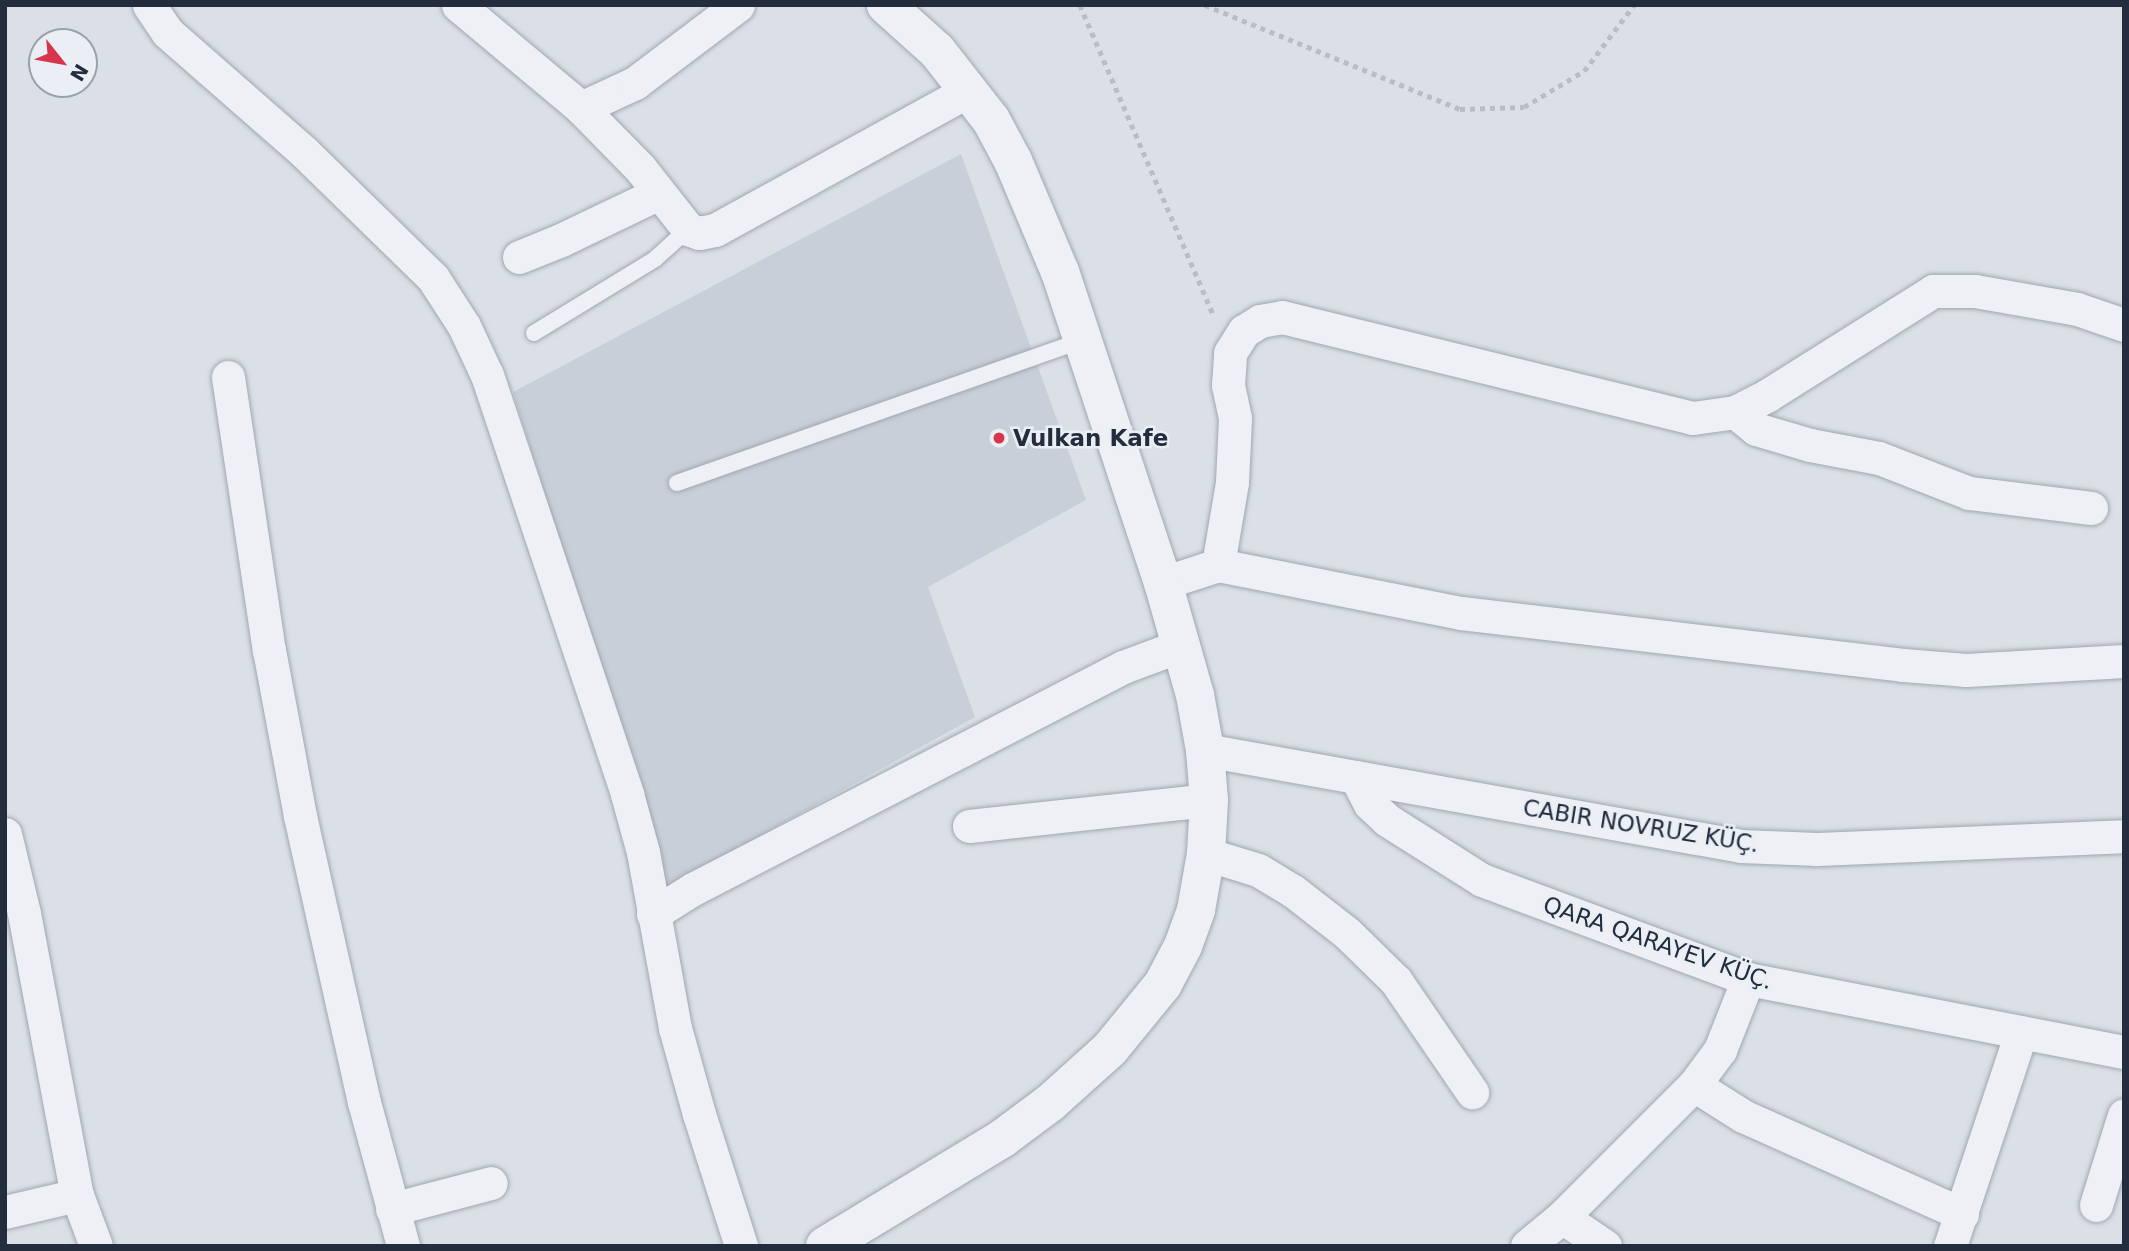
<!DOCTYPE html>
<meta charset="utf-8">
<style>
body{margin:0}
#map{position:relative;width:2129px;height:1251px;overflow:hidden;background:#dbe0e7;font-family:"DejaVu Sans",sans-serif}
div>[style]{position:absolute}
.built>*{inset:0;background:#c9cfd9}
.path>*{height:4.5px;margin-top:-2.25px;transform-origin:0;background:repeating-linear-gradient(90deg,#b9bdc5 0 5px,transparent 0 10px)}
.roads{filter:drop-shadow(0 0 2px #a0a7b1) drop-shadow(0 0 2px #a0a7b1)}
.service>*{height:16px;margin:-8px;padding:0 8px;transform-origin:8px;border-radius:8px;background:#eef0f5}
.minor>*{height:33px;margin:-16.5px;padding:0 16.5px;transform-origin:16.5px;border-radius:16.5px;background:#eef0f5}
.tertiary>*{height:38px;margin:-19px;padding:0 19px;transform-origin:19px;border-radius:19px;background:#eef0f5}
.dots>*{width:19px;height:19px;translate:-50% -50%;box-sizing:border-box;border:4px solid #eaeff5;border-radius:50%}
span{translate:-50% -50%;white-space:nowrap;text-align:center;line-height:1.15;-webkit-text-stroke:5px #eaeff5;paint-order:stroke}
.poi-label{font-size:23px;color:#242d3e;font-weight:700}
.left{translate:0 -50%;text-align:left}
.street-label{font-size:23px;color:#242d3e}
.frame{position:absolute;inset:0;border:7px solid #242d3e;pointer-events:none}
.north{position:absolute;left:28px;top:28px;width:70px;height:70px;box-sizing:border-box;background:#eaeff5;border:2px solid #9ba1ac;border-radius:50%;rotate:121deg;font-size:19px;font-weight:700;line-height:28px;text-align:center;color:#242d3e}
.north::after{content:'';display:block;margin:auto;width:24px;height:32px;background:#d7354c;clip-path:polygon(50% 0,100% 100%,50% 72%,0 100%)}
</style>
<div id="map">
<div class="built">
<div style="clip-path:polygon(961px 154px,1086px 500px,928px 587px,975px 717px,667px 887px,513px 392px)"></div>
</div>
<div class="path">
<div style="left:1080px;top:5px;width:339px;rotate:66.7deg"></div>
<div style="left:1205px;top:5px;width:275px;rotate:22.2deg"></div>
<div style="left:1460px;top:109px;width:64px;rotate:-1.8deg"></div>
<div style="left:1524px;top:107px;width:70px;rotate:-31deg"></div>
<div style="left:1584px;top:71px;width:83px;rotate:-52.9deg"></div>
</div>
<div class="roads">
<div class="service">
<div style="left:534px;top:333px;width:142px;rotate:-31.4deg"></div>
<div style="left:655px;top:259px;width:45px;rotate:-42.3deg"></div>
<div style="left:677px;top:483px;width:430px;rotate:-19.4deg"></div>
</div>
<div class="minor">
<div style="left:149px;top:5px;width:32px;rotate:56deg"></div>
<div style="left:167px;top:32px;width:182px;rotate:41.2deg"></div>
<div style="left:304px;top:152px;width:180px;rotate:44.3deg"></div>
<div style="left:433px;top:278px;width:57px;rotate:57.1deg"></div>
<div style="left:464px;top:326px;width:54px;rotate:64.9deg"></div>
<div style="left:487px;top:375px;width:442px;rotate:71.5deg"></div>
<div style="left:627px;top:794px;width:60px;rotate:74.6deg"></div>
<div style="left:643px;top:852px;width:179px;rotate:79.7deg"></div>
<div style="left:675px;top:1028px;width:89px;rotate:74.4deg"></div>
<div style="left:699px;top:1114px;width:139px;rotate:72.3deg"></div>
<div style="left:458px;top:5px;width:160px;rotate:39.9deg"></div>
<div style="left:581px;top:108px;width:84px;rotate:45.5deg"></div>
<div style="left:640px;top:168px;width:78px;rotate:51.8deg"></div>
<div style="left:688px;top:229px;width:12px;rotate:20deg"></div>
<div style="left:699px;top:233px;width:16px;rotate:-11deg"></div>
<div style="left:715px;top:230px;width:291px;rotate:-28.8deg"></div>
<div style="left:581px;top:108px;width:60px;rotate:-24.8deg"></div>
<div style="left:635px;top:83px;width:129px;rotate:-37.1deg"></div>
<div style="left:519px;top:257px;width:45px;rotate:-22deg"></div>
<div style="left:561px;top:240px;width:109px;rotate:-25.6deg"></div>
<div style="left:228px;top:377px;width:276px;rotate:81.5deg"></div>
<div style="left:269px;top:650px;width:169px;rotate:79.4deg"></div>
<div style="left:300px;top:816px;width:293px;rotate:77.4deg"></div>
<div style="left:364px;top:1102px;width:149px;rotate:74.8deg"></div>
<div style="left:1735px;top:412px;width:27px;rotate:39deg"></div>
<div style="left:1756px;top:429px;width:56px;rotate:16.5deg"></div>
<div style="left:1810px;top:445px;width:70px;rotate:10.7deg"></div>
<div style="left:1879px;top:458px;width:97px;rotate:21.3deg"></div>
<div style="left:1969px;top:493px;width:123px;rotate:7deg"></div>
<div style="left:1218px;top:565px;width:84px;rotate:-80.4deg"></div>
<div style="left:1232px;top:482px;width:64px;rotate:-87.3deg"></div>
<div style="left:1235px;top:418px;width:34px;rotate:-102deg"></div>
<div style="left:1228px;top:385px;width:32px;rotate:-86deg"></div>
<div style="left:1230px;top:353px;width:26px;rotate:-58deg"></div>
<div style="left:1244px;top:331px;width:19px;rotate:-32deg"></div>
<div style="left:1260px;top:321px;width:22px;rotate:-10deg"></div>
<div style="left:1282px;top:317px;width:423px;rotate:13.8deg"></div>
<div style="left:1693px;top:418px;width:42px;rotate:-8.1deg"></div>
<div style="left:1735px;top:412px;width:37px;rotate:-27deg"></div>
<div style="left:1768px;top:395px;width:195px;rotate:-32.2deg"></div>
<div style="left:1933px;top:291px;width:42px"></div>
<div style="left:1975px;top:291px;width:104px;rotate:10deg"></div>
<div style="left:2077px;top:309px;width:50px;rotate:18.8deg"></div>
<div style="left:1163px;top:583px;width:58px;rotate:-18.1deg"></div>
<div style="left:1218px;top:565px;width:248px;rotate:11.2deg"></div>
<div style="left:1461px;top:613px;width:445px;rotate:6.7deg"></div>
<div style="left:1903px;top:665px;width:63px;rotate:4.5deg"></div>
<div style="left:1966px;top:670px;width:158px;rotate:-3.3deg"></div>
<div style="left:1205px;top:750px;width:545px;rotate:10.15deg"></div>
<div style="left:1741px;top:846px;width:76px;rotate:2.3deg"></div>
<div style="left:1817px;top:849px;width:307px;rotate:-2.4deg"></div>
<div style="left:1356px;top:777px;width:30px;rotate:63deg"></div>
<div style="left:1370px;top:804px;width:23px;rotate:43deg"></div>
<div style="left:1387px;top:820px;width:112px;rotate:32.3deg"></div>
<div style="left:1482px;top:880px;width:284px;rotate:20.4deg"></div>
<div style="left:1748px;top:979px;width:383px;rotate:11deg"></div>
<div style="left:969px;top:826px;width:241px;rotate:-6.2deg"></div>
<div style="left:5px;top:834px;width:81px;rotate:76.5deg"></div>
<div style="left:24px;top:913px;width:287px;rotate:79.4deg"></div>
<div style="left:77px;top:1195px;width:54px;rotate:69.6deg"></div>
<div style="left:1206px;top:854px;width:54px;rotate:17.1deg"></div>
<div style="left:1258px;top:870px;width:41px;rotate:31deg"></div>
<div style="left:1293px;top:891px;width:68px;rotate:37.9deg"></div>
<div style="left:1347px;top:933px;width:69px;rotate:44.4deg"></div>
<div style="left:1396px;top:981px;width:135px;rotate:55.6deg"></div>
<div style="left:653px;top:914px;width:47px;rotate:-32deg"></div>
<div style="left:693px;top:889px;width:484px;rotate:-27.3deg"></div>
<div style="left:1123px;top:667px;width:63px;rotate:-20.4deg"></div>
<div style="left:1694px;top:1085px;width:58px;rotate:32.3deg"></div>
<div style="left:1743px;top:1116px;width:240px;rotate:24.1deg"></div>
<div style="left:2096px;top:1205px;width:94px;rotate:-72.7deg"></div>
<div style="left:392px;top:1209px;width:102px;rotate:-14.7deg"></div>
<div style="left:5px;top:1212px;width:74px;rotate:-13.3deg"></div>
<div style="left:1562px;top:1217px;width:52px;rotate:34deg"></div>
<div style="left:1527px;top:1246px;width:45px;rotate:-39.6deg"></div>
<div style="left:1562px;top:1217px;width:187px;rotate:-45deg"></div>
<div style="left:1694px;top:1085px;width:44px;rotate:-53.4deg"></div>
<div style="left:1720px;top:1050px;width:76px;rotate:-68.5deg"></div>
<div style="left:1950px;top:1246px;width:225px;rotate:-71.6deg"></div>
</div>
<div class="tertiary">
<div style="left:825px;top:1246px;width:208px;rotate:-31.2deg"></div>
<div style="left:1003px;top:1138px;width:59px;rotate:-36.7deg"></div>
<div style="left:1050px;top:1103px;width:81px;rotate:-42deg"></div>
<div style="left:1110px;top:1049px;width:84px;rotate:-50.8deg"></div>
<div style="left:1163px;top:984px;width:43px;rotate:-62.2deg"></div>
<div style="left:1183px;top:946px;width:38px;rotate:-70deg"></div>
<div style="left:1196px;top:910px;width:57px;rotate:-79.9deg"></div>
<div style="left:1206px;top:854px;width:54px;rotate:-86.8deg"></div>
<div style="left:1209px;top:800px;width:50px;rotate:-94.6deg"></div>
<div style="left:1205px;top:750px;width:56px;rotate:-100.3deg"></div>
<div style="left:1195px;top:695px;width:116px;rotate:-105.9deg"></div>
<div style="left:1163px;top:583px;width:328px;rotate:-108.3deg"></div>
<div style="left:1060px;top:272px;width:121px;rotate:-112.9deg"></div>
<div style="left:1013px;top:161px;width:47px;rotate:-118.2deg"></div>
<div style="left:991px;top:120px;width:88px;rotate:-128deg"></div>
<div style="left:937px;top:51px;width:69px;rotate:-138deg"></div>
</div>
</div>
<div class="dots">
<div style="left:999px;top:438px;background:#d7354c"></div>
</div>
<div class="poi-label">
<span class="left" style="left:1013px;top:438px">Vulkan Kafe</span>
</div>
<div class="street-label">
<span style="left:1641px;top:826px;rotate:9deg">CABIR NOVRUZ KÜÇ.</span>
<span style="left:1658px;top:943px;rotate:19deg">QARA QARAYEV KÜÇ.</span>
</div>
<div class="frame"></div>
<div class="north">N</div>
</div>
